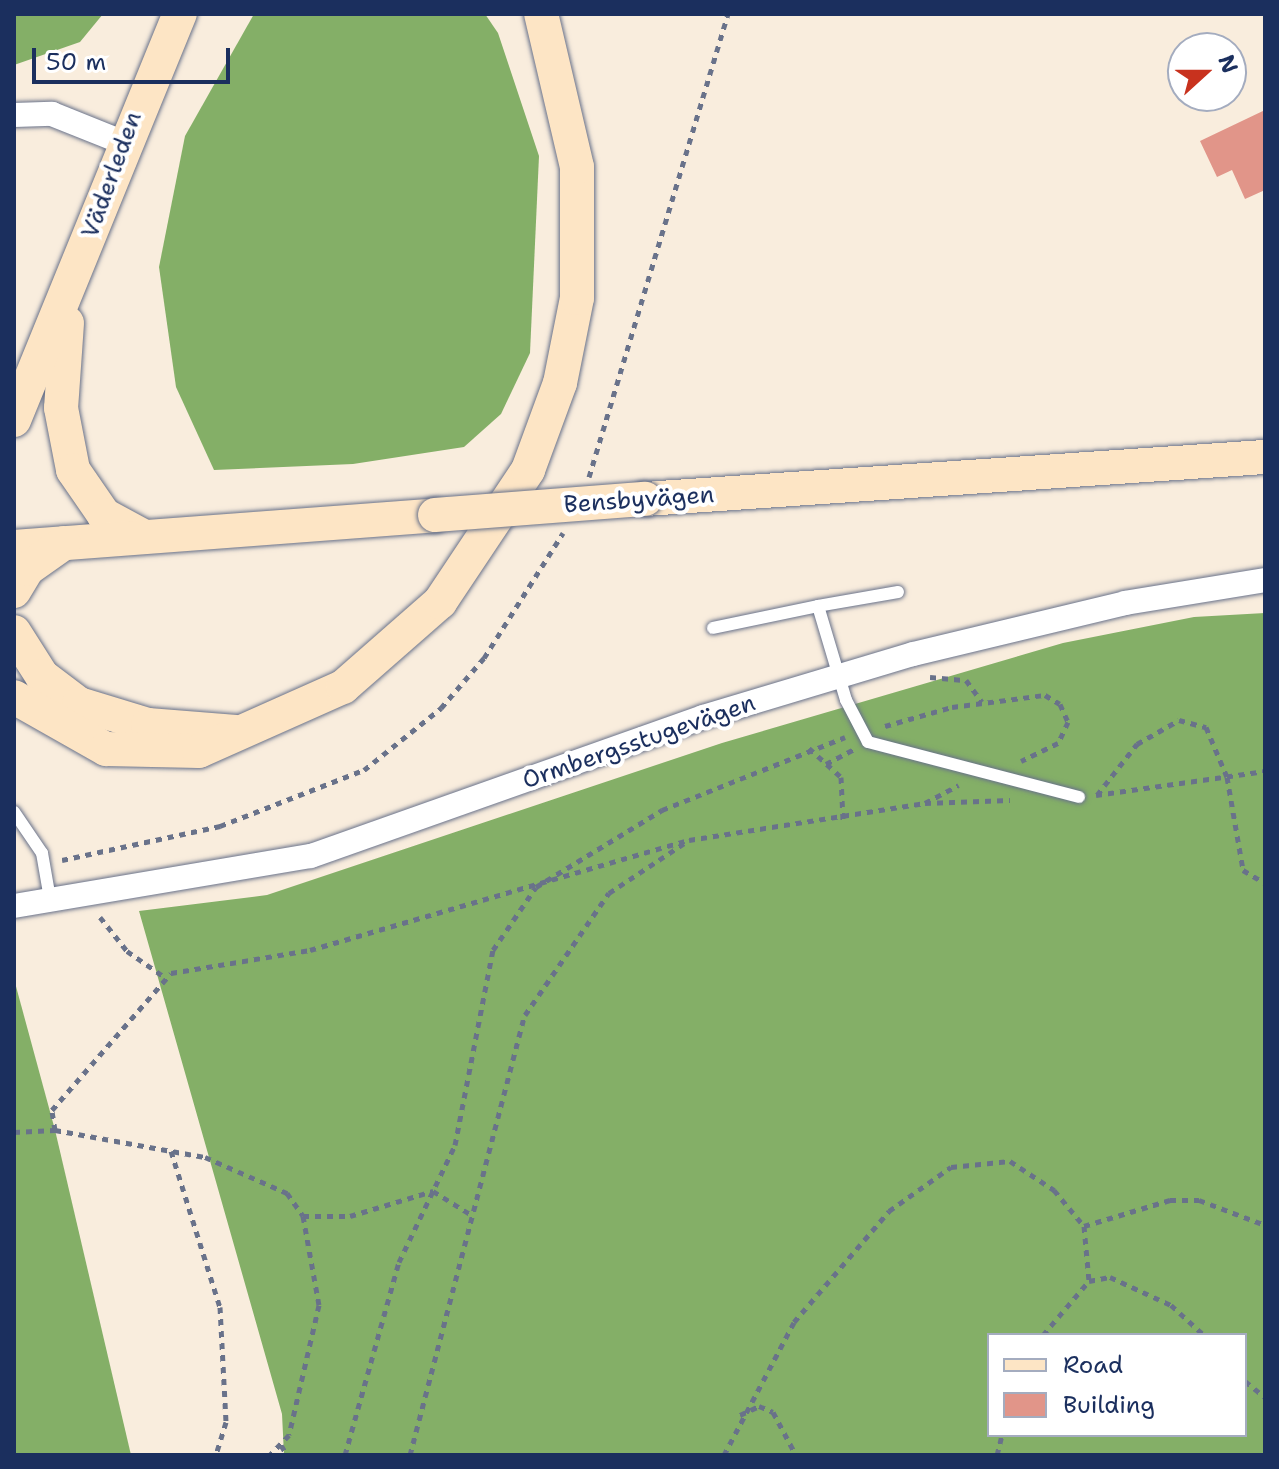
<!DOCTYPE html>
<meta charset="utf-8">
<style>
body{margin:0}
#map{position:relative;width:1279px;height:1469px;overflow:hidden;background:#f9eddd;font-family:"Shantell Sans",sans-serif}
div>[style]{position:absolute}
.forest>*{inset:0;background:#84af67}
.building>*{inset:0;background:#e19589}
.path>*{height:5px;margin-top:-2.5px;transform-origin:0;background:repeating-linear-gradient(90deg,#69728a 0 6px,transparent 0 12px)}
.roads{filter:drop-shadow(0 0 2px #69728a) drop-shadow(0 0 2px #69728a)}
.lane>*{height:12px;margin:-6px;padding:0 6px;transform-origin:6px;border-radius:6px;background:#fff}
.street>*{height:24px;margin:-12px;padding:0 12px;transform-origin:12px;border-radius:12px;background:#fff}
.secondary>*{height:34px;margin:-17px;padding:0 17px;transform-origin:17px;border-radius:17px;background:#fde5c5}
.bridges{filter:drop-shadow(0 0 2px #69728a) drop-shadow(0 0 2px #69728a)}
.secondary-bridge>*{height:34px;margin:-17px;padding:0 17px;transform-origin:17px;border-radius:17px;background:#fde5c5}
span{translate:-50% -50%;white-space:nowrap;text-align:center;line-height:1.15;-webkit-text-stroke:8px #fff;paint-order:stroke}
.street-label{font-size:24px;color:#1b2f5e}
.frame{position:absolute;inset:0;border:16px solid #1b2f5e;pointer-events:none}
.legend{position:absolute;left:987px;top:1333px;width:260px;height:104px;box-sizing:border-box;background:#fff;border:2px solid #a4acbf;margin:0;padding:10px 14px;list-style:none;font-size:24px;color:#1b2f5e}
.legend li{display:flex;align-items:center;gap:16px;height:40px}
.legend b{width:40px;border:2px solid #a4acbf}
.north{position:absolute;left:1167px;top:32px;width:80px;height:80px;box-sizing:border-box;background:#fff;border:2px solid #a4acbf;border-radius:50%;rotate:69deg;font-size:22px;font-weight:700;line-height:32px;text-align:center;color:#1b2f5e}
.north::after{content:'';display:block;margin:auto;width:28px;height:36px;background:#c8321e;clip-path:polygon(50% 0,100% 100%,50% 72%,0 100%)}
.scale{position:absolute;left:32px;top:48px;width:198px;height:36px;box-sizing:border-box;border:4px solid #1b2f5e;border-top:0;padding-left:10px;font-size:24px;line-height:28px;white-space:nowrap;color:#1b2f5e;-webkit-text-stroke:6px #fff;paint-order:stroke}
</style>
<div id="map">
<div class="forest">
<div style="clip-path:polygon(14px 14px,103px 14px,80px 42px,14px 65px)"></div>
<div style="clip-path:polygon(254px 14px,485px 14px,498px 33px,539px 156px,530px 353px,501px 414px,464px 447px,353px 464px,214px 470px,176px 387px,159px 267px,185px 136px)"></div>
<div style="clip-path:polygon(evenodd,1265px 613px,1265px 1455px,284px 1455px,282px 1414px,139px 911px,267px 895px,722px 743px,1063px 643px,1194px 617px,1265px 613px,989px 1335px,1245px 1335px,1245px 1435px,989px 1435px,989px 1335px)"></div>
<div style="clip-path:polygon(14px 979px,55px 1130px,131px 1455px,14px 1455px)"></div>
</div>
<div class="building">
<div style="clip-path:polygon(1265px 110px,1265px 190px,1245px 199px,1232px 170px,1217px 177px,1200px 141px)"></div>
</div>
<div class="path">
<div style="left:589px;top:477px;width:483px;rotate:-73.3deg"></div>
<div style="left:930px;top:677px;width:36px;rotate:5deg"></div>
<div style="left:966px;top:680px;width:27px;rotate:54deg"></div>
<div style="left:885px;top:726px;width:70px;rotate:-15.8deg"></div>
<div style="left:952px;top:707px;width:94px;rotate:-7.4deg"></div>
<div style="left:1045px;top:695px;width:17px;rotate:31deg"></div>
<div style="left:1060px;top:704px;width:20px;rotate:66deg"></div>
<div style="left:1068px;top:722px;width:23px;rotate:115deg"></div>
<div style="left:1058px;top:743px;width:41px;rotate:154.1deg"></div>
<div style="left:809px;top:748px;width:43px;rotate:42.2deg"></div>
<div style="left:841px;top:777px;width:43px;rotate:87.3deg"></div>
<div style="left:826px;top:764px;width:32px;rotate:-28deg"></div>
<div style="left:1096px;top:795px;width:171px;rotate:-8.1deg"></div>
<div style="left:1097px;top:795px;width:65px;rotate:-51.9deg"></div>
<div style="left:1137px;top:744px;width:48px;rotate:-29.7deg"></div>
<div style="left:1179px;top:720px;width:28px;rotate:15deg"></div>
<div style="left:1206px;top:727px;width:54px;rotate:67.2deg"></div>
<div style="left:1227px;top:777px;width:94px;rotate:80.2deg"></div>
<div style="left:1243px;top:870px;width:26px;rotate:31deg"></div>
<div style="left:925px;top:803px;width:38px;rotate:-28deg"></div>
<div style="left:62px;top:860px;width:162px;rotate:-12.1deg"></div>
<div style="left:220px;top:826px;width:155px;rotate:-21.3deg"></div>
<div style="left:364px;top:770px;width:99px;rotate:-38.8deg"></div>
<div style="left:441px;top:708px;width:66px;rotate:-49.3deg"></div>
<div style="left:484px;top:658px;width:148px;rotate:-57.7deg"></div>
<div style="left:100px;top:917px;width:43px;rotate:51.5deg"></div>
<div style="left:127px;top:951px;width:47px;rotate:34.7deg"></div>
<div style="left:55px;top:1130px;width:20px;rotate:-99deg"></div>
<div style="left:52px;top:1110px;width:181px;rotate:-49deg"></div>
<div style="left:171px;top:973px;width:141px;rotate:-9.4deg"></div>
<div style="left:310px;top:950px;width:390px;rotate:-16.2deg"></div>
<div style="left:14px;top:1132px;width:41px;rotate:-2.8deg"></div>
<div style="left:55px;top:1130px;width:152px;rotate:10.2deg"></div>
<div style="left:205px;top:1157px;width:90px;rotate:23.7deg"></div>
<div style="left:287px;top:1193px;width:28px;rotate:55deg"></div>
<div style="left:303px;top:1216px;width:90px;rotate:79.8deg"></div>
<div style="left:319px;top:1305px;width:133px;rotate:103deg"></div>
<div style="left:289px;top:1435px;width:28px;rotate:134deg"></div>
<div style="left:171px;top:1151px;width:164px;rotate:72.6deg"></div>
<div style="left:220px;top:1307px;width:115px;rotate:87deg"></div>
<div style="left:226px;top:1422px;width:34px;rotate:107deg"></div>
<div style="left:303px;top:1216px;width:47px"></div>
<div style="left:350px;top:1216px;width:87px;rotate:-16.8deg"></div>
<div style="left:433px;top:1191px;width:44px;rotate:31.9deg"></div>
<div style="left:1084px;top:1226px;width:90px;rotate:-16.8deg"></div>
<div style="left:1170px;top:1200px;width:29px"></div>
<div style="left:1199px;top:1200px;width:71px;rotate:20.7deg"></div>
<div style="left:1043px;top:1335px;width:71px;rotate:-49.6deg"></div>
<div style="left:1089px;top:1281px;width:21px;rotate:-11deg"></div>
<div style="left:1110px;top:1277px;width:67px;rotate:24.7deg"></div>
<div style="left:1171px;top:1305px;width:45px;rotate:42.3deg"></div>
<div style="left:1245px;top:1381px;width:26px;rotate:39deg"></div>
<div style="left:740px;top:1415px;width:21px;rotate:-25deg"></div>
<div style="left:759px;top:1406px;width:15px;rotate:23deg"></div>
<div style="left:773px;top:1412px;width:49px;rotate:61.9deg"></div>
<div style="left:281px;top:1445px;width:12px;rotate:59deg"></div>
<div style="left:345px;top:1455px;width:200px;rotate:-74.4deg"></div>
<div style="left:399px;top:1262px;width:130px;rotate:-64.4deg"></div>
<div style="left:455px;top:1145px;width:199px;rotate:-79deg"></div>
<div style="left:493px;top:950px;width:76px;rotate:-55.7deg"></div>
<div style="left:536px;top:887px;width:148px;rotate:-31.4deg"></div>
<div style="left:662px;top:810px;width:197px;rotate:-21.7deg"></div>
<div style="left:410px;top:1455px;width:455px;rotate:-75.4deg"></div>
<div style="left:525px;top:1015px;width:148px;rotate:-55.5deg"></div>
<div style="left:609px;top:893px;width:96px;rotate:-33.5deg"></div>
<div style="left:689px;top:840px;width:239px;rotate:-8.9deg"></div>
<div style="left:925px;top:803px;width:85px;rotate:-2deg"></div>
<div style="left:724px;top:1455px;width:150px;rotate:-62.2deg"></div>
<div style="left:794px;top:1322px;width:146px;rotate:-49.4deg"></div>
<div style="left:889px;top:1211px;width:76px;rotate:-35.4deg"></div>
<div style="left:951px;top:1167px;width:59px;rotate:-5.8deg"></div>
<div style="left:1010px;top:1161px;width:53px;rotate:33.4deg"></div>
<div style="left:1054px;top:1190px;width:47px;rotate:50.2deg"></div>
<div style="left:1084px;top:1226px;width:55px;rotate:84.8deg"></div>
<div style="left:997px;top:1455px;width:21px;rotate:-76deg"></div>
</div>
<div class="roads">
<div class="lane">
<div style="left:898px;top:592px;width:81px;rotate:170.1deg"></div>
<div style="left:818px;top:606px;width:98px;rotate:73.4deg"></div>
<div style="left:846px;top:700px;width:47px;rotate:62.4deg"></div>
<div style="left:868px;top:742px;width:218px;rotate:14.6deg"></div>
<div style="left:713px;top:628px;width:107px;rotate:-11.8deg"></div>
<div style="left:14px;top:812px;width:50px;rotate:55.7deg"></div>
<div style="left:42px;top:853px;width:47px;rotate:80.1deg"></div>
</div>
<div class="street">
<div style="left:14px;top:115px;width:38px;rotate:-2deg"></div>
<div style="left:52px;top:114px;width:75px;rotate:21.8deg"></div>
<div style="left:14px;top:906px;width:301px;rotate:-9.6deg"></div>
<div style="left:311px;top:856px;width:416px;rotate:-19.5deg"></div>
<div style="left:703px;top:717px;width:219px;rotate:-16.7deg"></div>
<div style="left:913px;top:654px;width:218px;rotate:-13.5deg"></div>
<div style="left:1125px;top:603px;width:142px;rotate:-9.3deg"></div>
</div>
<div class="secondary">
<div style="left:67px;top:323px;width:85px;rotate:94deg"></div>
<div style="left:61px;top:408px;width:63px;rotate:79deg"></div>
<div style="left:73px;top:470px;width:55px;rotate:55.4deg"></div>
<div style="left:104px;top:515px;width:44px;rotate:28.3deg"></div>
<div style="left:14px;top:420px;width:439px;rotate:-67.8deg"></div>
<div style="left:645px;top:499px;width:621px;rotate:-3.88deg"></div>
<div style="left:14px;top:547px;width:422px;rotate:-4.3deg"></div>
<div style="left:14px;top:591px;width:26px;rotate:-59deg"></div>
<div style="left:27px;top:569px;width:45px;rotate:-35.1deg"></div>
<div style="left:14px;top:632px;width:52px;rotate:57.5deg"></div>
<div style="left:42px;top:676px;width:46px;rotate:37.1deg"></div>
<div style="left:79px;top:704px;width:72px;rotate:16.9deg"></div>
<div style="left:148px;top:725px;width:88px;rotate:4.5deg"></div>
<div style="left:14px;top:697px;width:106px;rotate:29.5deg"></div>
<div style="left:106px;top:749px;width:93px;rotate:1.2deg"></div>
<div style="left:199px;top:751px;width:158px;rotate:-24deg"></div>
<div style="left:343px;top:687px;width:129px;rotate:-41.2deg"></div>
<div style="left:440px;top:602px;width:159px;rotate:-56.3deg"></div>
<div style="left:528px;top:470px;width:93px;rotate:-69.8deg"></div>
<div style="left:560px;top:383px;width:87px;rotate:-78.7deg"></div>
<div style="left:577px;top:298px;width:131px;rotate:-90deg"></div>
<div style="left:577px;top:167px;width:157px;rotate:-103.2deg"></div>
</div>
</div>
<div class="bridges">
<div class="secondary-bridge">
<div style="left:435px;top:515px;width:211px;rotate:-4.4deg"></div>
</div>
</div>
<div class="street-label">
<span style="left:112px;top:175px;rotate:-70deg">Väderleden</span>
<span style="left:639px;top:500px;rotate:-4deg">Bensbyvägen</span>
<span style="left:639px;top:742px;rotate:-19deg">Ormbergsstugevägen</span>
</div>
<div class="frame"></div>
<ul class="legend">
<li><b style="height:10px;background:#fde5c5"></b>Road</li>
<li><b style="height:22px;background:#e19589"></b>Building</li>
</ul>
<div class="north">N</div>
<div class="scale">50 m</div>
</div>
